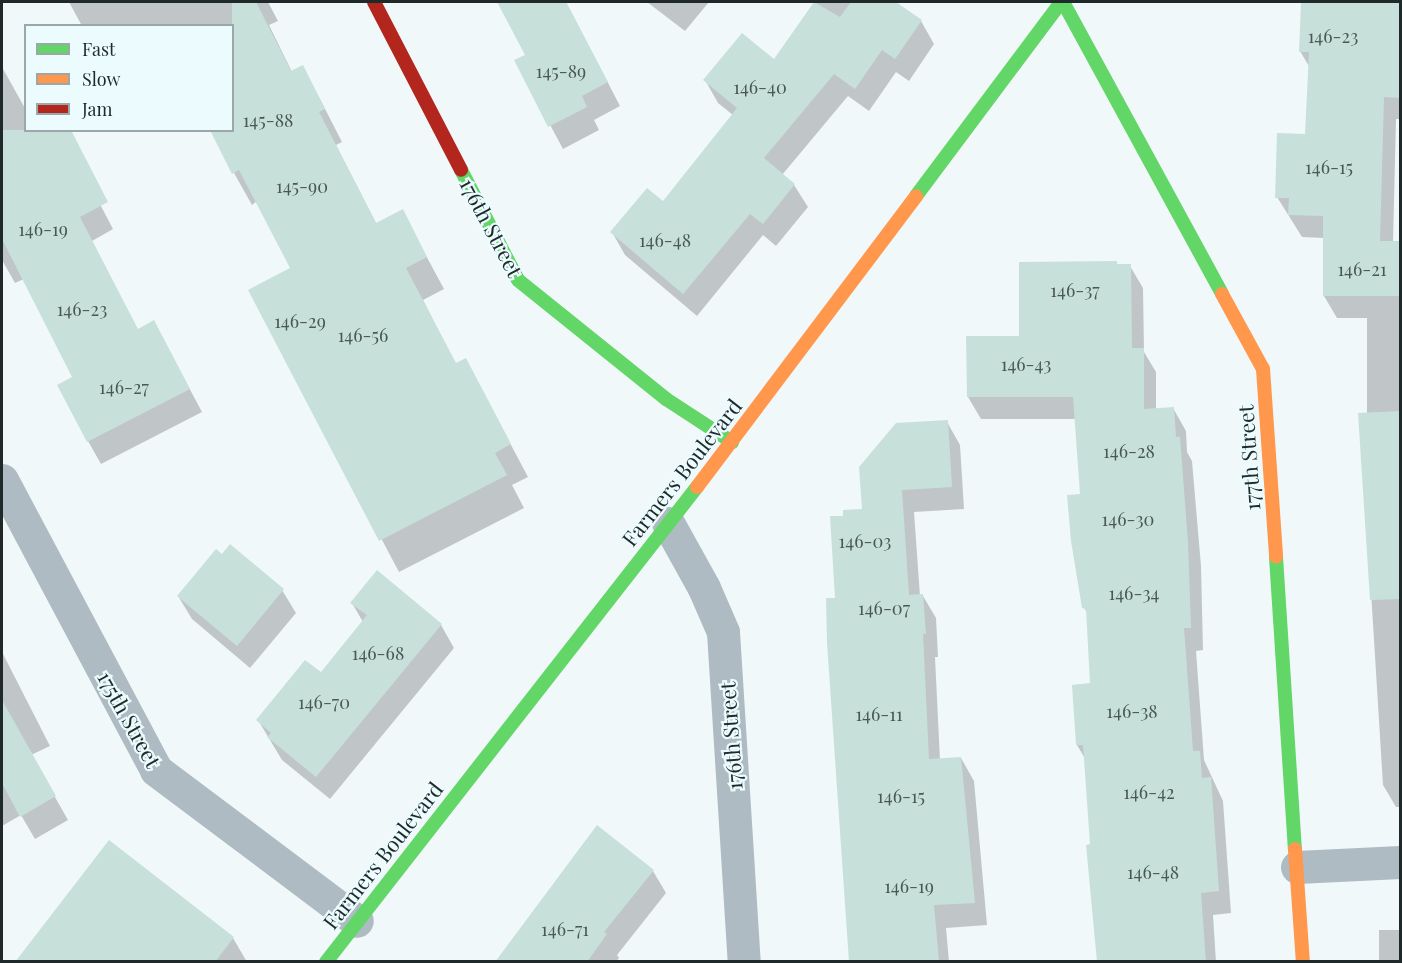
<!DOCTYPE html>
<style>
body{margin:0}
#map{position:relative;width:1402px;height:963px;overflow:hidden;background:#f0f8fa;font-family:"Playfair Display",serif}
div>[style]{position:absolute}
.shadow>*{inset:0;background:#0003;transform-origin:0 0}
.building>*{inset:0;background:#c7e1da}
.street>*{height:33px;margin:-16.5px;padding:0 16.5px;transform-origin:16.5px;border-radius:16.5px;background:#aebbc3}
.fast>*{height:14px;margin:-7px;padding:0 7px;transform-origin:7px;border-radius:7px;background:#63d668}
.slow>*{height:14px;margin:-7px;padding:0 7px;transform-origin:7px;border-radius:7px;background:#ff974d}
.jam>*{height:14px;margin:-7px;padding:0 7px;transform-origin:7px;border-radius:7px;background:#b3261e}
span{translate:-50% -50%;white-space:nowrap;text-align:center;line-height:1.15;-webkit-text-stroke:4.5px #ecfcfe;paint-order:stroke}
.number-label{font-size:18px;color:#495756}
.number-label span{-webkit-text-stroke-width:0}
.street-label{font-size:21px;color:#1f292a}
.frame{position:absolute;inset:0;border:3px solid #1f292a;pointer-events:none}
.legend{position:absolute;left:24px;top:24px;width:210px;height:108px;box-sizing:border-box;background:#ecfcfe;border:2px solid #9aa8a9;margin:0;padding:8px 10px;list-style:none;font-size:18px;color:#1f292a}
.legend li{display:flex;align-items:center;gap:12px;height:30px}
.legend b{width:30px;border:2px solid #9aa8a9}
</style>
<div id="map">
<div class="shadow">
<div style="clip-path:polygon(69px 2px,268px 2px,278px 21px,269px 25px,292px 72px,302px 67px,320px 99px,342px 142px,336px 145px,377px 225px,402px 211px,444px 289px,423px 300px,456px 365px,483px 392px,528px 477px,512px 485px,524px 508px,399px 572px,250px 291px,292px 269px,257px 201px,252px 205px,234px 173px,232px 26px,82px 26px)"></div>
<div style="clip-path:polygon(498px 2px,566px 2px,620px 106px,594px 120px,599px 130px,563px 149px,516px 61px,527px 55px)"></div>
<div style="clip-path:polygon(647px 2px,709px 2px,685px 31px)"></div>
<div style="clip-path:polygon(816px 2px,893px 2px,921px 21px,934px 44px,909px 81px,896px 72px,869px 111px,848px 96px,782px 175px,794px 185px,808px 207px,776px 246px,763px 235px,697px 316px,625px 255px,612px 232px,663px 203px,733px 115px,718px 103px,705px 80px,774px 62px)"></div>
<div style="clip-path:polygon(1303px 2px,1400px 2px,1400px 119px,1396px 119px,1393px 243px,1400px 243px,1400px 807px,1396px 807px,1383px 785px,1360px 414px,1367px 414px,1367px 318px,1337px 318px,1324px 296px,1324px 238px,1302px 237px,1277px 197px,1306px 136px,1310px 68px,1300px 51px)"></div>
<div style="clip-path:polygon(2px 67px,26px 110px,26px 130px,61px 130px,113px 229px,92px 241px,138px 331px,154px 322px,202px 412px,101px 464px,88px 441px,74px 378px,24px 279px,15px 283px,2px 260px)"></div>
<div style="clip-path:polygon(1116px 263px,1118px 266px,1130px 266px,1143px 288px,1144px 352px,1156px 372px,1156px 409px,1173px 408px,1186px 431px,1187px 452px,1192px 461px,1201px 566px,1203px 650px,1196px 651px,1204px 760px,1223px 801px,1231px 913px,1213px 915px,1216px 962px,1100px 962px,1086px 760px,1077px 745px,1092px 685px,1088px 615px,1084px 607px,1081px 496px,1076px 419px,981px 419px,968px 397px,1021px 337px)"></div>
<div style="clip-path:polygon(947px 422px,960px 445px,964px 509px,914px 512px,920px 596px,923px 596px,936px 618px,938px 657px,935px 657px,940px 760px,961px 758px,974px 781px,987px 925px,946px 928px,949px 962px,851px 962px,837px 599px,845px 517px,863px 510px)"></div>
<div style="clip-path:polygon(377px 572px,441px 625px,454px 648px,330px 799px,282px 760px,258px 720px,321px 675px,363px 622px,352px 603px)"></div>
<div style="clip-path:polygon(282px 590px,296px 613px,250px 668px,192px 619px,178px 596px)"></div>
<div style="clip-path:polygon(2px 652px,50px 746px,31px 755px,68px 820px,35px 839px,21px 815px,2px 826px)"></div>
<div style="clip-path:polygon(653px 871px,666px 893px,617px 955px,619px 958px,616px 962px,497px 962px)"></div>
<div style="left:1400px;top:930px;width:32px;height:21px;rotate:90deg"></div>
<div style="clip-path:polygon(233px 938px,247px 962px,17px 962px)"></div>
</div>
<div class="building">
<div style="clip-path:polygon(232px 2px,256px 2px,291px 71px,303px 65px,325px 109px,319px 112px,376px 223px,403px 209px,427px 257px,406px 268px,456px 363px,466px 358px,511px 444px,495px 453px,507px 475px,379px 541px,248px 290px,290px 268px,239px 170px,232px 174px,210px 130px,232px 130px)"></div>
<div style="clip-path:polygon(497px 2px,566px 2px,608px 82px,582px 96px,587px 107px,548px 127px,514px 60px,525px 55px)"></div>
<div style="clip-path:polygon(814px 2px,840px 17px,851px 2px,896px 2px,922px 20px,895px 59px,882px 50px,855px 89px,834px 74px,764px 158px,795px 184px,763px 224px,750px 214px,683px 294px,610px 232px,647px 188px,663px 201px,737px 108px,703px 80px,742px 33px,774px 59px)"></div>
<div style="clip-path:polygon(1301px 2px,1401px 2px,1401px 98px,1384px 97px,1380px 241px,1401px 241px,1401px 296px,1323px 296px,1323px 216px,1288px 215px,1289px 198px,1275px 198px,1277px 133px,1305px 134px,1309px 52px,1299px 52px)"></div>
<div style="clip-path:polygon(2px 130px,71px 130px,108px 202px,80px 217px,138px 329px,154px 320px,190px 389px,87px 442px,57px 385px,72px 377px,2px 239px)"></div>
<div style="clip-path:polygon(1117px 261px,1117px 264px,1131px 264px,1132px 348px,1144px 348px,1144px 409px,1174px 407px,1176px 437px,1180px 437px,1188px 543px,1191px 628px,1184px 628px,1193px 751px,1200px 751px,1202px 778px,1211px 777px,1219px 891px,1201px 893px,1206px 962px,1097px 962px,1086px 845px,1090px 844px,1083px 745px,1076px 745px,1072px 685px,1090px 683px,1086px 609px,1082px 608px,1071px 541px,1067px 495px,1080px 494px,1073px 397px,967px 397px,966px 336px,1019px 336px,1019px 262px)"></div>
<div style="clip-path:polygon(1401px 411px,1401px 599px,1370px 600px,1358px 413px)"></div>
<div style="clip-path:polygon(948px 420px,952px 487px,902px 490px,909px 595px,923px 594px,926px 634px,923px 634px,929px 759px,961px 757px,975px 903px,934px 905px,939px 962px,849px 962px,827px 643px,826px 598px,835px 598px,830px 516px,843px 516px,843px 510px,862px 509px,859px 467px,896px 423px)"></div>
<div style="clip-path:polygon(230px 544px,284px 589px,237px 646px,177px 596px,216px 549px,222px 554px)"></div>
<div style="clip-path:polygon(377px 570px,442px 624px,316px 777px,267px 737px,271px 733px,256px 720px,305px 660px,321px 672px,367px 615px,350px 603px)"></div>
<div style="clip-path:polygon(2px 700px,56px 796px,20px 817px,2px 783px)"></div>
<div style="clip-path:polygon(597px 825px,654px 870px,604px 932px,607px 934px,587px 962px,495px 962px)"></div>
<div style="clip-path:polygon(109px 840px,234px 937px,215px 962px,15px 962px)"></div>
</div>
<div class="street">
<div style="left:2px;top:480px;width:328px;rotate:62deg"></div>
<div style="left:156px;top:770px;width:251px;rotate:36.9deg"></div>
<div style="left:668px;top:523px;width:74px;rotate:61deg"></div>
<div style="left:704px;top:588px;width:48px;rotate:66.6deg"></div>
<div style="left:723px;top:632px;width:331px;rotate:86.4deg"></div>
<div style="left:1297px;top:867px;width:103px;rotate:-2.8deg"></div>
</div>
<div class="fast">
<div style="left:1063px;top:2px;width:332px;rotate:61.4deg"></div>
<div style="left:461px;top:170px;width:124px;rotate:62.6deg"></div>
<div style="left:518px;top:280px;width:190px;rotate:38.8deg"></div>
<div style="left:666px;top:399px;width:79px;rotate:33.1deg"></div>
<div style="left:916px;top:196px;width:242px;rotate:-53.2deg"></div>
<div style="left:1276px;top:557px;width:293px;rotate:86.3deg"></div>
<div style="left:326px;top:962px;width:603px;rotate:-52.01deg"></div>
</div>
<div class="slow">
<div style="left:1222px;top:294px;width:85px;rotate:61.3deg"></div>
<div style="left:1263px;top:369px;width:188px;rotate:86deg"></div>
<div style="left:697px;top:487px;width:364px;rotate:-53deg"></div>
<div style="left:1295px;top:849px;width:113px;rotate:86deg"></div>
</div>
<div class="jam">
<div style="left:374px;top:2px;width:189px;rotate:62.6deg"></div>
</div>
<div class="number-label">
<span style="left:1333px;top:36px">146-23</span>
<span style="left:561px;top:71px">145-89</span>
<span style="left:760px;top:87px">146-40</span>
<span style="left:268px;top:120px">145-88</span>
<span style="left:1329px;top:167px">146-15</span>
<span style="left:302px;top:186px">145-90</span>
<span style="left:43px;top:229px">146-19</span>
<span style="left:665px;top:240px">146-48</span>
<span style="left:1362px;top:269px">146-21</span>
<span style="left:1075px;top:290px">146-37</span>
<span style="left:82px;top:309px">146-23</span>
<span style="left:300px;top:321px">146-29</span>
<span style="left:363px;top:335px">146-56</span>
<span style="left:1026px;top:364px">146-43</span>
<span style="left:124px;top:387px">146-27</span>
<span style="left:1129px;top:451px">146-28</span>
<span style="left:1128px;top:519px">146-30</span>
<span style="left:865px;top:541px">146-03</span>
<span style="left:1134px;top:593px">146-34</span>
<span style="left:884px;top:608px">146-07</span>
<span style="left:378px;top:653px">146-68</span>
<span style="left:324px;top:702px">146-70</span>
<span style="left:1132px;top:711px">146-38</span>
<span style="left:879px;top:714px">146-11</span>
<span style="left:1149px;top:792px">146-42</span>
<span style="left:901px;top:796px">146-15</span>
<span style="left:1153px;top:872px">146-48</span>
<span style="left:909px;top:886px">146-19</span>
<span style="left:565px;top:929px">146-71</span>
</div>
<div class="street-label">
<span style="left:492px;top:227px;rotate:62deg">176th Street</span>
<span style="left:1248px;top:458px;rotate:-94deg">177th Street</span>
<span style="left:681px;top:472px;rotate:-52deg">Farmers Boulevard</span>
<span style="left:130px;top:719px;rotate:61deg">175th Street</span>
<span style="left:730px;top:736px;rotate:-94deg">176th Street</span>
<span style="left:382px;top:855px;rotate:-52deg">Farmers Boulevard</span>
</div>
<div class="frame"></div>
<ul class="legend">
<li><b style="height:8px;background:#63d668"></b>Fast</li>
<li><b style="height:8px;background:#ff974d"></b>Slow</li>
<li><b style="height:8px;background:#b3261e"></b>Jam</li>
</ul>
</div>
